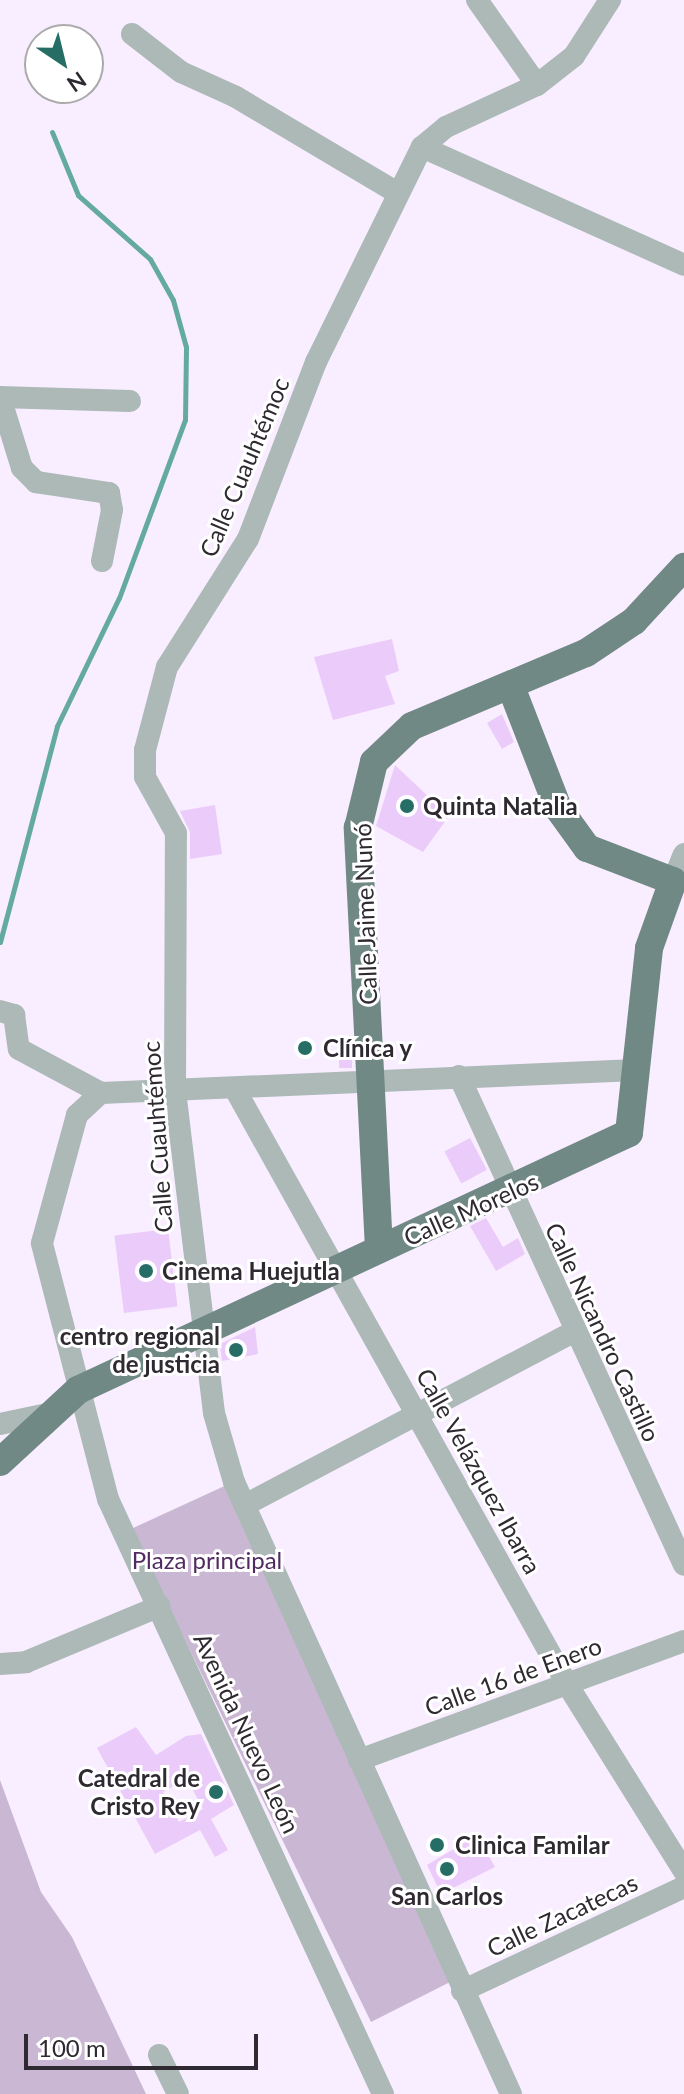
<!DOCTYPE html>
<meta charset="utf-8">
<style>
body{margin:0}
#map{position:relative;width:684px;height:2094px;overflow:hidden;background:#f9eeff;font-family:Lato,sans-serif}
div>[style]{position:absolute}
.green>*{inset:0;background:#cab7d3}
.stream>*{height:5px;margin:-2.5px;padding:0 2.5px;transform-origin:2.5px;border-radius:2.5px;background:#64aaa0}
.building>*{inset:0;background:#ebcbfa;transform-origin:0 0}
.minor>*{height:22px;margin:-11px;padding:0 11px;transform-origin:11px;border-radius:11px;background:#acb9b7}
.major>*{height:28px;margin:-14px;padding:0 14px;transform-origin:14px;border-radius:14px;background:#718985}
.dots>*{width:22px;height:22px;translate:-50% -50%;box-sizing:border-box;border:4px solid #fff;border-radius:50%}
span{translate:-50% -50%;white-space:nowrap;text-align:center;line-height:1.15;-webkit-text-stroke:6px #fff;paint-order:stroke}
.street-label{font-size:24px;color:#2f2a31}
.poi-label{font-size:24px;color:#2f2a31;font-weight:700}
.left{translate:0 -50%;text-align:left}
.right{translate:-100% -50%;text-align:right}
.park-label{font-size:24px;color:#512a62}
.north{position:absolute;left:24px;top:24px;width:80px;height:80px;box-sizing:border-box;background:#fff;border:2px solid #acaaad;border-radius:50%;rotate:145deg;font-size:22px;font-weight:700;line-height:32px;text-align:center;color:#2f2a31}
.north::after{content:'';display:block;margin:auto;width:28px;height:36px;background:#266e65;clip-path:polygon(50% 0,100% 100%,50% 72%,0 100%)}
.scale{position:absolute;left:24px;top:2034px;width:234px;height:36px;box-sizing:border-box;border:4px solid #2f2a31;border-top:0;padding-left:10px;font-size:24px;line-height:28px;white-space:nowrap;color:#2f2a31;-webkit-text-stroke:6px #fff;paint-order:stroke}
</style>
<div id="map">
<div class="green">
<div style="clip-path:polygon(231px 1483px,456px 1979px,371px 2022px,131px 1529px)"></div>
<div style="clip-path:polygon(0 1780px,41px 1892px,72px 1937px,146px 2094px,0 2094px)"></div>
</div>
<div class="stream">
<div style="left:0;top:942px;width:223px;rotate:-75.2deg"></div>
<div style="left:57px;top:726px;width:142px;rotate:-64.2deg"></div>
<div style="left:119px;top:598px;width:190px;rotate:-69.7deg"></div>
<div style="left:185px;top:420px;width:73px;rotate:-89.2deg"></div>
<div style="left:186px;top:347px;width:49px;rotate:-105.5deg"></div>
<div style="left:173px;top:300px;width:47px;rotate:-119.3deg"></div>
<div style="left:150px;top:259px;width:96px;rotate:-138.4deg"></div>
<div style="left:78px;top:195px;width:68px;rotate:-112.4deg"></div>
</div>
<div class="building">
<div style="clip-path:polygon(392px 639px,399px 671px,385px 676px,395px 704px,333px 720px,314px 657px)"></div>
<div style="clip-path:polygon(502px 714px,514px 742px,502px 749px,487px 723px)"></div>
<div style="clip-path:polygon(395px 765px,449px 816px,423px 852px,376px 826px)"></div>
<div style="clip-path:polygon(215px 805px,222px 854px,190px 859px,190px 832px,180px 811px)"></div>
<div style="left:339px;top:1043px;width:13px;height:25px"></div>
<div style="left:470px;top:1138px;width:36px;height:29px;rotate:62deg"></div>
<div style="clip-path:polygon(486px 1218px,503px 1247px,518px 1238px,525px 1254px,496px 1271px,470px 1226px)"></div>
<div style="left:168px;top:1229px;width:78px;height:54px;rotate:83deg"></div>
<div style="clip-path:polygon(255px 1327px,258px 1354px,222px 1361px,220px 1344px)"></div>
<div style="clip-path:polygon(evenodd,136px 1727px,156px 1755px,186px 1736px,201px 1734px,234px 1805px,211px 1819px,228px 1850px,215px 1857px,200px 1830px,155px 1854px,97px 1748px,136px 1727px,187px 1779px,203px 1809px,179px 1822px,163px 1792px,187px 1779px)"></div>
<div style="clip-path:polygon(477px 1835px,495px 1867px,441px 1894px,427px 1865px)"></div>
</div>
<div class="minor">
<div style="left:477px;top:0;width:104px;rotate:54.8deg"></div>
<div style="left:132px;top:34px;width:62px;rotate:37.8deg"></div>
<div style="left:181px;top:72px;width:60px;rotate:24.4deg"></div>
<div style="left:236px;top:97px;width:186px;rotate:30.7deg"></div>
<div style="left:422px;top:147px;width:287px;rotate:24.2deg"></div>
<div style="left:0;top:397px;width:74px;rotate:72.8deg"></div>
<div style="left:22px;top:468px;width:20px;rotate:45deg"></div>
<div style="left:36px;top:482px;width:74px;rotate:8.6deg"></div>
<div style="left:109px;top:493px;width:17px;rotate:80deg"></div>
<div style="left:112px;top:510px;width:52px;rotate:101.1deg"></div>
<div style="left:0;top:397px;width:130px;rotate:1.8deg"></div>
<div style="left:673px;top:881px;width:29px;rotate:-68deg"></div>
<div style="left:0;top:1011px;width:15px;rotate:16deg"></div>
<div style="left:14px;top:1015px;width:34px;rotate:82deg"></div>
<div style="left:19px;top:1049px;width:93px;rotate:28.2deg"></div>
<div style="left:459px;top:1076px;width:538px;rotate:65.29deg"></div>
<div style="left:236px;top:1091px;width:679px;rotate:60.83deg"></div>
<div style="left:567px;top:1684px;width:221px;rotate:58deg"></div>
<div style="left:0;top:1424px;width:53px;rotate:-11.9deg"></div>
<div style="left:245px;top:1505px;width:371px;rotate:-27.8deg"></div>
<div style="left:0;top:1664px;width:26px;rotate:-4deg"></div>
<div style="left:26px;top:1662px;width:145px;rotate:-22.7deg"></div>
<div style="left:359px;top:1760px;width:346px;rotate:-20.1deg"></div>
<div style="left:462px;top:1991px;width:245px;rotate:-25.1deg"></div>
<div style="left:159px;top:2055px;width:43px;rotate:64deg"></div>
<div style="left:383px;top:2094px;width:655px;rotate:-114.81deg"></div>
<div style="left:108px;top:1499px;width:264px;rotate:-104.5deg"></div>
<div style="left:42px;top:1243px;width:133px;rotate:-74.7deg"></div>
<div style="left:77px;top:1115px;width:33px;rotate:-43deg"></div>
<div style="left:101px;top:1093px;width:536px;rotate:-2.46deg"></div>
<div style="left:511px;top:2094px;width:672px;rotate:-114.35deg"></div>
<div style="left:234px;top:1482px;width:72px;rotate:-106.2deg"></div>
<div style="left:214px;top:1413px;width:322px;rotate:-96.9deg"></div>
<div style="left:175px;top:1093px;width:260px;rotate:-89.8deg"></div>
<div style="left:176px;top:833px;width:64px;rotate:-119deg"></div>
<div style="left:145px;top:777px;width:27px;rotate:-90deg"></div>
<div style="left:145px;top:750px;width:86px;rotate:-75.2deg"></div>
<div style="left:167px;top:667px;width:151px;rotate:-57.7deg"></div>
<div style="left:248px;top:539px;width:190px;rotate:-69deg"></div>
<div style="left:316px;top:362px;width:240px;rotate:-63.8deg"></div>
<div style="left:422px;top:147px;width:31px;rotate:-40deg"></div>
<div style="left:446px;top:127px;width:100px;rotate:-24.8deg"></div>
<div style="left:537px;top:85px;width:47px;rotate:-38.1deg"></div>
<div style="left:574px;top:56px;width:67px;rotate:-57.3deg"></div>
</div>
<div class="major">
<div style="left:379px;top:1249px;width:422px;rotate:-92.9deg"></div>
<div style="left:358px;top:828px;width:68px;rotate:-76.4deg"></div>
<div style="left:374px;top:762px;width:52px;rotate:-43.5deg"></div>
<div style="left:412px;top:726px;width:189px;rotate:-22.8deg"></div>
<div style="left:586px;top:653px;width:58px;rotate:-33.7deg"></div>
<div style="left:634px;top:621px;width:74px;rotate:-47.2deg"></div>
<div style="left:0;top:1462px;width:106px;rotate:-42.7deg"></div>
<div style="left:78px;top:1390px;width:608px;rotate:-25.01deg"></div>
<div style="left:629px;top:1133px;width:186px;rotate:-83.8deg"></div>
<div style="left:649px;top:948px;width:71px;rotate:-70.3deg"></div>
<div style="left:673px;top:881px;width:92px;rotate:-159deg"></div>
<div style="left:587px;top:848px;width:49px;rotate:-125.9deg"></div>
<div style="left:558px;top:808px;width:130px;rotate:-111.2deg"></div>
</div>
<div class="dots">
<div style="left:407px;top:806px;background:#266e65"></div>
<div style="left:305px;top:1048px;background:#266e65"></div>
<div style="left:146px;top:1271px;background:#266e65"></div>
<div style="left:236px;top:1350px;background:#266e65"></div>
<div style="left:216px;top:1792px;background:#266e65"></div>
<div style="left:437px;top:1845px;background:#266e65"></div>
<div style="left:447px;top:1869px;background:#266e65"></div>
</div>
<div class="street-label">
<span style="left:244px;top:467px;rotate:-67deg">Calle Cuauhtémoc</span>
<span style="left:365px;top:914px;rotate:-92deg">Calle Jaime Nunó</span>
<span style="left:157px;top:1137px;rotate:-94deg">Calle Cuauhtémoc</span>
<span style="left:471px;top:1209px;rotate:-24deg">Calle Morelos</span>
<span style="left:603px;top:1332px;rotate:65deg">Calle Nicandro Castillo</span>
<span style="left:479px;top:1471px;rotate:61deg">Calle Velázquez Ibarra</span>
<span style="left:513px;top:1676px;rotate:-20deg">Calle 16 de Enero</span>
<span style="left:247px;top:1733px;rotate:65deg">Avenida Nuevo León</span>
<span style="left:562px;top:1915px;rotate:-25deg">Calle Zacatecas</span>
</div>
<div class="poi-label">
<span class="left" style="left:423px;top:806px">Quinta Natalia</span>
<span class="left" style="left:323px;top:1048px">Clínica y</span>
<span class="left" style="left:162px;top:1271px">Cinema Huejutla</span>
<span class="right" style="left:220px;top:1350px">centro regional<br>de justicia</span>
<span class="right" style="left:200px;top:1792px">Catedral de<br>Cristo Rey</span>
<span class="left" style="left:455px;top:1845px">Clinica Familar</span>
<span style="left:447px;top:1896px">San Carlos</span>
</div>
<div class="park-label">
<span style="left:207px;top:1560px">Plaza principal</span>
</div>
<div class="north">N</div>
<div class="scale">100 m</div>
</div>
